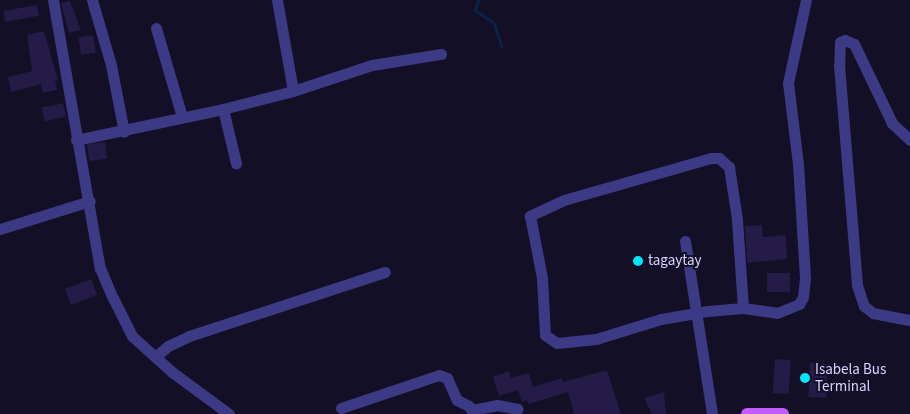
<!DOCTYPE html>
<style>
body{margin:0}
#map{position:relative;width:910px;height:414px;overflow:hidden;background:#130f26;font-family:"Source Sans 3",sans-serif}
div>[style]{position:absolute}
.stream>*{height:2.5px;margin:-1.25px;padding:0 1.25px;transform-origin:1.25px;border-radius:1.25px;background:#0c2248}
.building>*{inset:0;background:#241b47;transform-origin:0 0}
.minor>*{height:11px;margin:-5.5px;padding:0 5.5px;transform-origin:5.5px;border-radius:5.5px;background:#3d3a85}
.major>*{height:12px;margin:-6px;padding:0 6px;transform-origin:6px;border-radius:6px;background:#c25bff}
.dots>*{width:14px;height:14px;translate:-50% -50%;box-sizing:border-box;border:2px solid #130f26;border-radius:50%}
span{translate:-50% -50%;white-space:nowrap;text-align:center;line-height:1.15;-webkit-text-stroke:4px #130f26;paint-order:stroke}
.poi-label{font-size:15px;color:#d9d4ff}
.left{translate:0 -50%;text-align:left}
</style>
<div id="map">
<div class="stream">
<div style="left:479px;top:0;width:11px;rotate:112deg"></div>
<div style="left:475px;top:10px;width:23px;rotate:34deg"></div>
<div style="left:494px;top:23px;width:24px;rotate:71deg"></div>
</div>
<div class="building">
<div style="clip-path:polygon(70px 1px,81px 30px,69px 33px,61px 3px)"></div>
<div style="left:37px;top:5px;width:11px;height:34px;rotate:80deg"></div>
<div style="clip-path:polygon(44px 31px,58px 80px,55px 81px,57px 90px,43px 93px,41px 84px,11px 92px,8px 77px,32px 71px,27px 35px)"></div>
<div style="left:93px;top:35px;width:18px;height:15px;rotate:81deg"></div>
<div style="left:63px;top:103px;width:14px;height:22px;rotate:78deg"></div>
<div style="left:105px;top:142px;width:17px;height:18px;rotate:83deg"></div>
<div style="clip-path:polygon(762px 225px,763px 237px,786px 235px,787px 259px,747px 263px,745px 226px)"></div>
<div style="left:790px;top:273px;width:19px;height:23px;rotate:90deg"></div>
<div style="left:91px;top:279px;width:17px;height:28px;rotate:69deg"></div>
<div style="left:775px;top:359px;width:16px;height:34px;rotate:4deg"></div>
<div style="left:810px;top:363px;width:18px;height:34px;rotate:3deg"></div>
<div style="clip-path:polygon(607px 370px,621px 414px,574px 414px,568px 392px,529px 404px,527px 400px,522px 402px,518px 390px,499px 396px,493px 377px,509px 371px,511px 378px,529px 373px,533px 387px,562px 378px,563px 382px)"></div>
<div style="clip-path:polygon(664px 392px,666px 414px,652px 414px,644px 398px)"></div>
</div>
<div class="minor">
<div style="left:53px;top:0;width:272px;rotate:80.1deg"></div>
<div style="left:100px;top:268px;width:33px;rotate:67deg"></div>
<div style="left:113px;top:298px;width:42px;rotate:63.4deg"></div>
<div style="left:132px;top:336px;width:54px;rotate:42deg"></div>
<div style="left:172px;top:372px;width:71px;rotate:36.4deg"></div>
<div style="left:92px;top:0;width:68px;rotate:73.7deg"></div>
<div style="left:111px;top:65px;width:68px;rotate:79deg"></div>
<div style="left:277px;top:0;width:92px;rotate:80deg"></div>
<div style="left:156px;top:28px;width:93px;rotate:73.7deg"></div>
<div style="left:223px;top:109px;width:56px;rotate:76.5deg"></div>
<div style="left:76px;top:140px;width:150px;rotate:-11.9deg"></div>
<div style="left:223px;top:109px;width:72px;rotate:-14.4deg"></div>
<div style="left:293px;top:91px;width:83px;rotate:-18.2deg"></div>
<div style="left:372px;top:65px;width:70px;rotate:-9.1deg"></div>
<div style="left:910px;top:140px;width:25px;rotate:-137deg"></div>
<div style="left:892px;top:123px;width:88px;rotate:-115.7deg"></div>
<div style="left:854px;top:44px;width:10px;rotate:-156deg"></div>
<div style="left:845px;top:40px;width:5px;rotate:158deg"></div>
<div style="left:840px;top:42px;width:23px;rotate:92deg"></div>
<div style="left:839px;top:65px;width:221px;rotate:85.3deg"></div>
<div style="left:857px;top:285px;width:22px;rotate:72deg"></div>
<div style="left:864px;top:306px;width:11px;rotate:38deg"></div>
<div style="left:873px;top:313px;width:38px;rotate:11deg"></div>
<div style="left:0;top:229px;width:94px;rotate:-17.3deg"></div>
<div style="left:685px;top:241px;width:175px;rotate:81.1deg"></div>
<div style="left:743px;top:308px;width:89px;rotate:-93.9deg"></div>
<div style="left:737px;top:219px;width:53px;rotate:-98.7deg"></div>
<div style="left:729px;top:167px;width:13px;rotate:-138deg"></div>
<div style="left:719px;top:158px;width:8px;rotate:180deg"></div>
<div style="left:711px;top:158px;width:153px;rotate:164.1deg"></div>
<div style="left:564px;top:200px;width:38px;rotate:155deg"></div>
<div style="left:530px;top:216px;width:63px;rotate:79deg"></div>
<div style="left:542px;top:278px;width:57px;rotate:87deg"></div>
<div style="left:545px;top:335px;width:14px;rotate:34deg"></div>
<div style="left:557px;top:343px;width:39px;rotate:-6deg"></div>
<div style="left:596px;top:339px;width:68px;rotate:-17.1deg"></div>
<div style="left:661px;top:319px;width:48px;rotate:-9.7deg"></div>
<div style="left:708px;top:311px;width:35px;rotate:-5deg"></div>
<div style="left:743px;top:308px;width:34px;rotate:8deg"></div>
<div style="left:777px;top:313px;width:24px;rotate:-22deg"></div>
<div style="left:799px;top:304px;width:8px;rotate:-60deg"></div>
<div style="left:803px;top:297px;width:19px;rotate:-84deg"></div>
<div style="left:805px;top:278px;width:114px;rotate:-93.5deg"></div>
<div style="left:798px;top:164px;width:82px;rotate:-97deg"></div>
<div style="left:788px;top:83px;width:85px;rotate:-77.8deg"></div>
<div style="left:155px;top:357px;width:17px;rotate:-40deg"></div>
<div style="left:168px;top:346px;width:23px;rotate:-25deg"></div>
<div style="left:189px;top:336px;width:206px;rotate:-18.1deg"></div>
<div style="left:341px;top:408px;width:103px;rotate:-18.6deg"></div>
<div style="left:439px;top:375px;width:9px;rotate:21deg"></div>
<div style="left:447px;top:378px;width:24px;rotate:66deg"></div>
<div style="left:457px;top:400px;width:13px;rotate:27deg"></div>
<div style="left:469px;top:406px;width:9px;rotate:58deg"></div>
<div style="left:472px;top:410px;width:25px;rotate:-11deg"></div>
<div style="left:497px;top:405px;width:21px;rotate:11deg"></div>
</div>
<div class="major">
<div style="left:747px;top:414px;width:36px"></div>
</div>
<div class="dots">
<div style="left:638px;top:261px;background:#00e5ff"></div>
<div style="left:805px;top:378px;background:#00e5ff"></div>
</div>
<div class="poi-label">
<span class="left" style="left:648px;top:261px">tagaytay</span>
<span class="left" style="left:815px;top:378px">Isabela Bus<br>Terminal</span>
</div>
</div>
